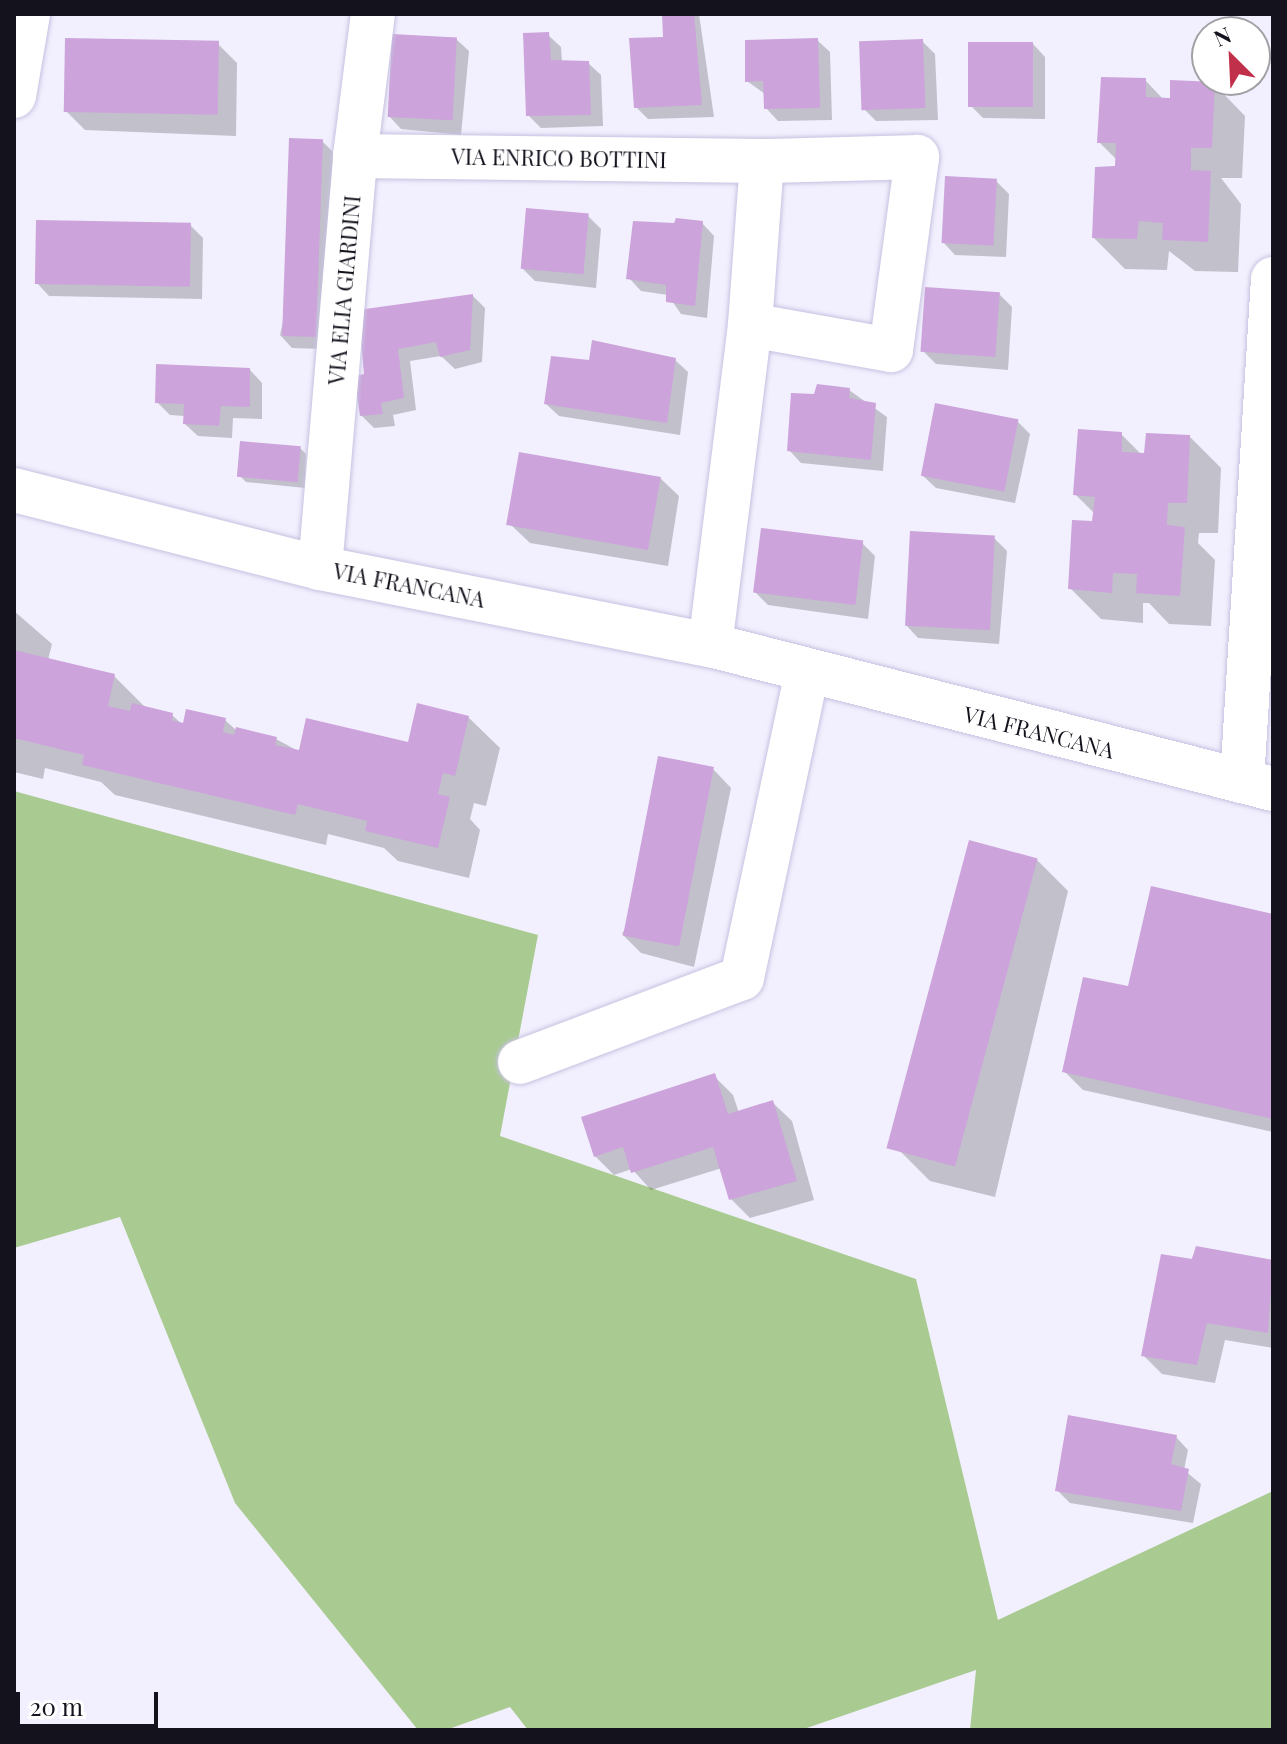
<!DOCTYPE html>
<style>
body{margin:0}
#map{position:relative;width:1287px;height:1744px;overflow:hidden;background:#f2f0fe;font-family:"Playfair Display",serif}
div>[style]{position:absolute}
.green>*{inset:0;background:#a9cb91}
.shadow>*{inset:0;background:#0003}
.building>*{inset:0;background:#cca3da;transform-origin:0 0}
.roads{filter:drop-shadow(0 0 2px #c6c1e1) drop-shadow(0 0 2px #c6c1e1)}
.minor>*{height:44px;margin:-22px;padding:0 22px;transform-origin:22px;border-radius:22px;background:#fff}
span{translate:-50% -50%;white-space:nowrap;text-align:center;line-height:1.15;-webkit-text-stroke:8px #fff;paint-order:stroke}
.street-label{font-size:22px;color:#14121d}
.frame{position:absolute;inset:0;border:16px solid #14121d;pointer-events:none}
.north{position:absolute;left:1191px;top:16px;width:80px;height:80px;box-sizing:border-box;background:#fff;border:2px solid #a1a0a5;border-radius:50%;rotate:336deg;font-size:22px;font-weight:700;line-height:32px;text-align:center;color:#14121d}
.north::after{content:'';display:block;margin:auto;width:28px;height:36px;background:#c1304b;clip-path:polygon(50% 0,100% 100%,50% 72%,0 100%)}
.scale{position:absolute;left:16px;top:1692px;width:142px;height:36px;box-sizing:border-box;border:4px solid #14121d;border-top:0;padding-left:10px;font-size:24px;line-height:28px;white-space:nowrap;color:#14121d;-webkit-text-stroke:6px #fff;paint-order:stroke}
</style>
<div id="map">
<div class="green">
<div style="clip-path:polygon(14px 791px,538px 935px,500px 1136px,916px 1279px,998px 1620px,1273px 1491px,1273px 1730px,970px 1730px,976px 1670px,801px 1730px,528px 1730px,510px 1707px,446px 1730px,418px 1730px,235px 1503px,120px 1217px,14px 1248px)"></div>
</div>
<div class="shadow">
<div style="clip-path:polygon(664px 14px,699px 14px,714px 117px,648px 119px,636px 107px,668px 39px)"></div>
<div style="clip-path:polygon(548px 35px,561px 47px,562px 62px,588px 63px,601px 75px,603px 126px,541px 128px,528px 115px)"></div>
<div style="clip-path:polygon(456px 39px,469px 51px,461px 135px,401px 129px,389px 116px)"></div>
<div style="clip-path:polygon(817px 40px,830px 52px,832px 120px,778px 121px,766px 108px,765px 94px,747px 81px)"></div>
<div style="clip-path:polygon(922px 41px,935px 54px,938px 120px,876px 121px,863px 108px)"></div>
<div style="clip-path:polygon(218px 44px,237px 63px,236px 136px,85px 130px,66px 111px)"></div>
<div style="clip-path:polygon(1033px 44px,1045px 57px,1045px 119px,983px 118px,970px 105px)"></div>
<div style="clip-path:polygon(1145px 80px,1164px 100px,1214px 84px,1245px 116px,1242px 178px,1221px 178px,1241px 204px,1238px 272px,1195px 271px,1169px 251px,1167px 270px,1125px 269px,1094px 238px,1117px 168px,1117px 160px,1099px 142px)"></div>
<div style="clip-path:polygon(322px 141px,335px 154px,321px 349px,292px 348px,280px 335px)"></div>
<div style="clip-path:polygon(996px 181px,1009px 194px,1006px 257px,955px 255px,943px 242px)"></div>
<div style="clip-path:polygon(588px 216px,601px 229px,596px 288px,535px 281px,522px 268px)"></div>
<div style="clip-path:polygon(634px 223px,702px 223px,714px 236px,707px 318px,681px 314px,668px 295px,641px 291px,629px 278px)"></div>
<div style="clip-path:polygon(191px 226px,203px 238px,202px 299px,49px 296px,37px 283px)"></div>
<div style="clip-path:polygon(999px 294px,1012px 307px,1008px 370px,936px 364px,923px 351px)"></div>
<div style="clip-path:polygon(473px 296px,485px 308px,482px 362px,455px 369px,441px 356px,410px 361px,416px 410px,393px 415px,395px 426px,374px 428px,361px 415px,366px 375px,360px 312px)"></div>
<div style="clip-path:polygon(675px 360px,688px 372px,680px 435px,559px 416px,546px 404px,591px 362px)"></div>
<div style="clip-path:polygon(250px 370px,262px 383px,262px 419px,233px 418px,232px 438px,198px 436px,185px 424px,185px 416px,170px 415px,157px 402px)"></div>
<div style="clip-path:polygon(849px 390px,887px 417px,883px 471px,801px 463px,789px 450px,816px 397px)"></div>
<div style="clip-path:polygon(1017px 421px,1030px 434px,1015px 503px,936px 488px,923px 476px)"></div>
<div style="clip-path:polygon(1121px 434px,1142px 455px,1190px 437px,1221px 468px,1218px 533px,1199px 533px,1198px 543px,1215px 560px,1211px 626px,1169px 624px,1149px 603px,1143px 603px,1143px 623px,1101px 619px,1070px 588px,1095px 514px,1075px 494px)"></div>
<div style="clip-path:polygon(300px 448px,306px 454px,305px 488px,246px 482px,240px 476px)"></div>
<div style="clip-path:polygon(660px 478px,679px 496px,668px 566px,530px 543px,511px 525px)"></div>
<div style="clip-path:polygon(994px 538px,1007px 551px,999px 644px,918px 638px,906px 625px)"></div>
<div style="clip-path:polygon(862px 543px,875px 556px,868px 619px,768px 605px,755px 592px)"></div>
<div style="clip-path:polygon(14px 611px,52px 644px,48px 660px,114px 676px,145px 707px,172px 715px,184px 726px,225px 720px,237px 731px,276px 739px,300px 752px,410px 744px,468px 717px,500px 748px,486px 806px,474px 803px,470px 819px,480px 830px,469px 878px,398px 861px,384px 848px,328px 834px,326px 845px,115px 795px,101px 782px,45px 768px,43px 779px,14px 772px)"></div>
<div style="clip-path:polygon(713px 769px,731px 788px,694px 967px,641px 953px,622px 934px)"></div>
<div style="clip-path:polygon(1037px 860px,1068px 891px,995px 1197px,930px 1181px,899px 1150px)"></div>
<div style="clip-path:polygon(1273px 916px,1273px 1132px,1083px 1090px,1064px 1071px,1136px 990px)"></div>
<div style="clip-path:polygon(714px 1076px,733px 1095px,739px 1113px,773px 1103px,792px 1121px,814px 1200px,750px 1218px,731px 1199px,722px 1168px,651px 1190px,632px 1169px,614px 1175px,595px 1156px)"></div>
<div style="clip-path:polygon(1197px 1248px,1273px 1262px,1273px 1348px,1225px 1340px,1215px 1383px,1162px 1374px,1143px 1355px)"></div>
<div style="clip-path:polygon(1176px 1437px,1188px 1450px,1184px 1470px,1201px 1484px,1193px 1523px,1070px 1503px,1057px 1490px)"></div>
</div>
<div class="building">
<div style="clip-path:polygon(662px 14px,694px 14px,702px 105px,634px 108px,629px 38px,663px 37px)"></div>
<div style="clip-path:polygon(549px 32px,551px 60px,589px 61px,591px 115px,526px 116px,523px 33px)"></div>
<div style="left:392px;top:34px;width:65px;height:83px;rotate:3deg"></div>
<div style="left:65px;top:38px;width:154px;height:74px;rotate:1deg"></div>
<div style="clip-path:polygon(818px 38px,820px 108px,764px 109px,763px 81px,745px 82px,745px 40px)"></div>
<div style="left:923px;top:39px;width:69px;height:64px;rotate:88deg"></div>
<div style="left:1033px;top:42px;width:65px;height:65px;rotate:90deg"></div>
<div style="clip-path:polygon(1101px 77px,1146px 78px,1146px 97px,1170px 98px,1170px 80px,1215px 82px,1212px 148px,1191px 148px,1191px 170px,1211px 171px,1208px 242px,1162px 240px,1163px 223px,1139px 221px,1137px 239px,1092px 238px,1095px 167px,1115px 166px,1116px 143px,1097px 143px)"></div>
<div style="left:289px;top:138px;width:34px;height:198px;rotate:2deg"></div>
<div style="left:945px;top:176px;width:52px;height:67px;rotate:3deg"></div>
<div style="left:526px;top:208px;width:63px;height:61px;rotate:5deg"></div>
<div style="clip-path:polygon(676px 218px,703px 221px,695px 306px,666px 302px,666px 285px,626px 279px,633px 221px,674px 223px)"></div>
<div style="left:36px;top:220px;width:155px;height:64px;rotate:1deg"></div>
<div style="left:925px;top:287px;width:75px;height:65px;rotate:4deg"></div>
<div style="clip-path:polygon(473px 294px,470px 350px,440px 357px,436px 342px,398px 349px,404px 398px,381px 403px,383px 414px,360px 416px,354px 376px,364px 374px,358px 310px)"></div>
<div style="clip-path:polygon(592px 340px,676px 358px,667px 423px,544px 404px,551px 356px,589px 360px)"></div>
<div style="clip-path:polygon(156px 364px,250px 368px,250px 407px,221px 406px,219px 426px,183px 424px,184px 404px,155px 403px)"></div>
<div style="clip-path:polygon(817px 384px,850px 388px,849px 398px,876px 403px,871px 460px,787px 451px,791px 393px,814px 394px)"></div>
<div style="left:935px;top:403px;width:85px;height:74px;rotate:11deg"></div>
<div style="clip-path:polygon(1078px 429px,1122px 432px,1122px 452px,1144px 453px,1146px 433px,1190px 435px,1187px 503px,1168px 503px,1167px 525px,1185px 527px,1180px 596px,1136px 593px,1137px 574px,1113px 573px,1112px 593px,1068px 589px,1072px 520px,1092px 521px,1095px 497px,1073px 495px)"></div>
<div style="left:240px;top:441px;width:61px;height:36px;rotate:5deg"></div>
<div style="left:519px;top:452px;width:144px;height:74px;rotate:10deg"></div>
<div style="left:761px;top:528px;width:103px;height:65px;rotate:7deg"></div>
<div style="left:910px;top:531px;width:85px;height:95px;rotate:3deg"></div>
<div style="clip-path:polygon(14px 650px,115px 674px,108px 706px,130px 711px,132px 703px,173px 713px,172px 720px,183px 723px,186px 709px,226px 718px,223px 732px,234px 735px,236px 727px,277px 737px,275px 745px,299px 750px,306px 718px,408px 742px,417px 703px,469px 716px,455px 776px,443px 773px,438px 794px,450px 797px,438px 848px,365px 831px,367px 821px,298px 804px,295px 815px,82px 765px,84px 755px,14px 738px)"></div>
<div style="left:658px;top:756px;width:57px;height:183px;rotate:11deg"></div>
<div style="left:969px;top:840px;width:71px;height:319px;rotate:15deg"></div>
<div style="clip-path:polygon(1151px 886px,1273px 914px,1273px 1119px,1062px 1072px,1083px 977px,1128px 986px)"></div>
<div style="clip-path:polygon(715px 1073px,728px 1114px,773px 1100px,797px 1181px,729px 1200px,713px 1147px,631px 1173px,623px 1147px,594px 1157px,581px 1117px)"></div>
<div style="clip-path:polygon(1196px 1246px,1273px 1260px,1268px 1333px,1207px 1323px,1197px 1365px,1141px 1356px,1161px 1254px,1192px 1259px)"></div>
<div style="clip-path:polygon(1068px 1415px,1177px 1435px,1171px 1464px,1189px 1469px,1181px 1511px,1055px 1491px)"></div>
</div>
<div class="roads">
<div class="minor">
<div style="left:14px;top:96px;width:83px;rotate:-80.3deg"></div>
<div style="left:355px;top:156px;width:407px;rotate:0.7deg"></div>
<div style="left:762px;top:161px;width:164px;rotate:94.2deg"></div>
<div style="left:750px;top:325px;width:322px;rotate:97.1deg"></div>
<div style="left:750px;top:325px;width:143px;rotate:10.1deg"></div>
<div style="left:891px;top:350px;width:195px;rotate:-82.3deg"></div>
<div style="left:917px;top:157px;width:155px;rotate:178.5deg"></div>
<div style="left:14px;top:490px;width:316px;rotate:14.3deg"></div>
<div style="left:320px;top:568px;width:398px;rotate:11.2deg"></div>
<div style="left:710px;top:645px;width:581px;rotate:14.35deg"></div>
<div style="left:320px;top:568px;width:413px;rotate:-85.1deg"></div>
<div style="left:355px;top:156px;width:143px;rotate:-82.8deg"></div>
<div style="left:1242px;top:781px;width:503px;rotate:-86.47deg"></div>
<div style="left:520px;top:1062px;width:237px;rotate:-20.7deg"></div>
<div style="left:742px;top:978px;width:314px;rotate:-78deg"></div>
</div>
</div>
<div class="street-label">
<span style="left:559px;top:158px;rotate:1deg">VIA ENRICO BOTTINI</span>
<span style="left:344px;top:290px;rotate:-85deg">VIA ELIA GIARDINI</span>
<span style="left:409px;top:585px;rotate:11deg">VIA FRANCANA</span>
<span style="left:1039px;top:732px;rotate:14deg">VIA FRANCANA</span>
</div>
<div class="frame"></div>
<div class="north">N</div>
<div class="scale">20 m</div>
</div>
